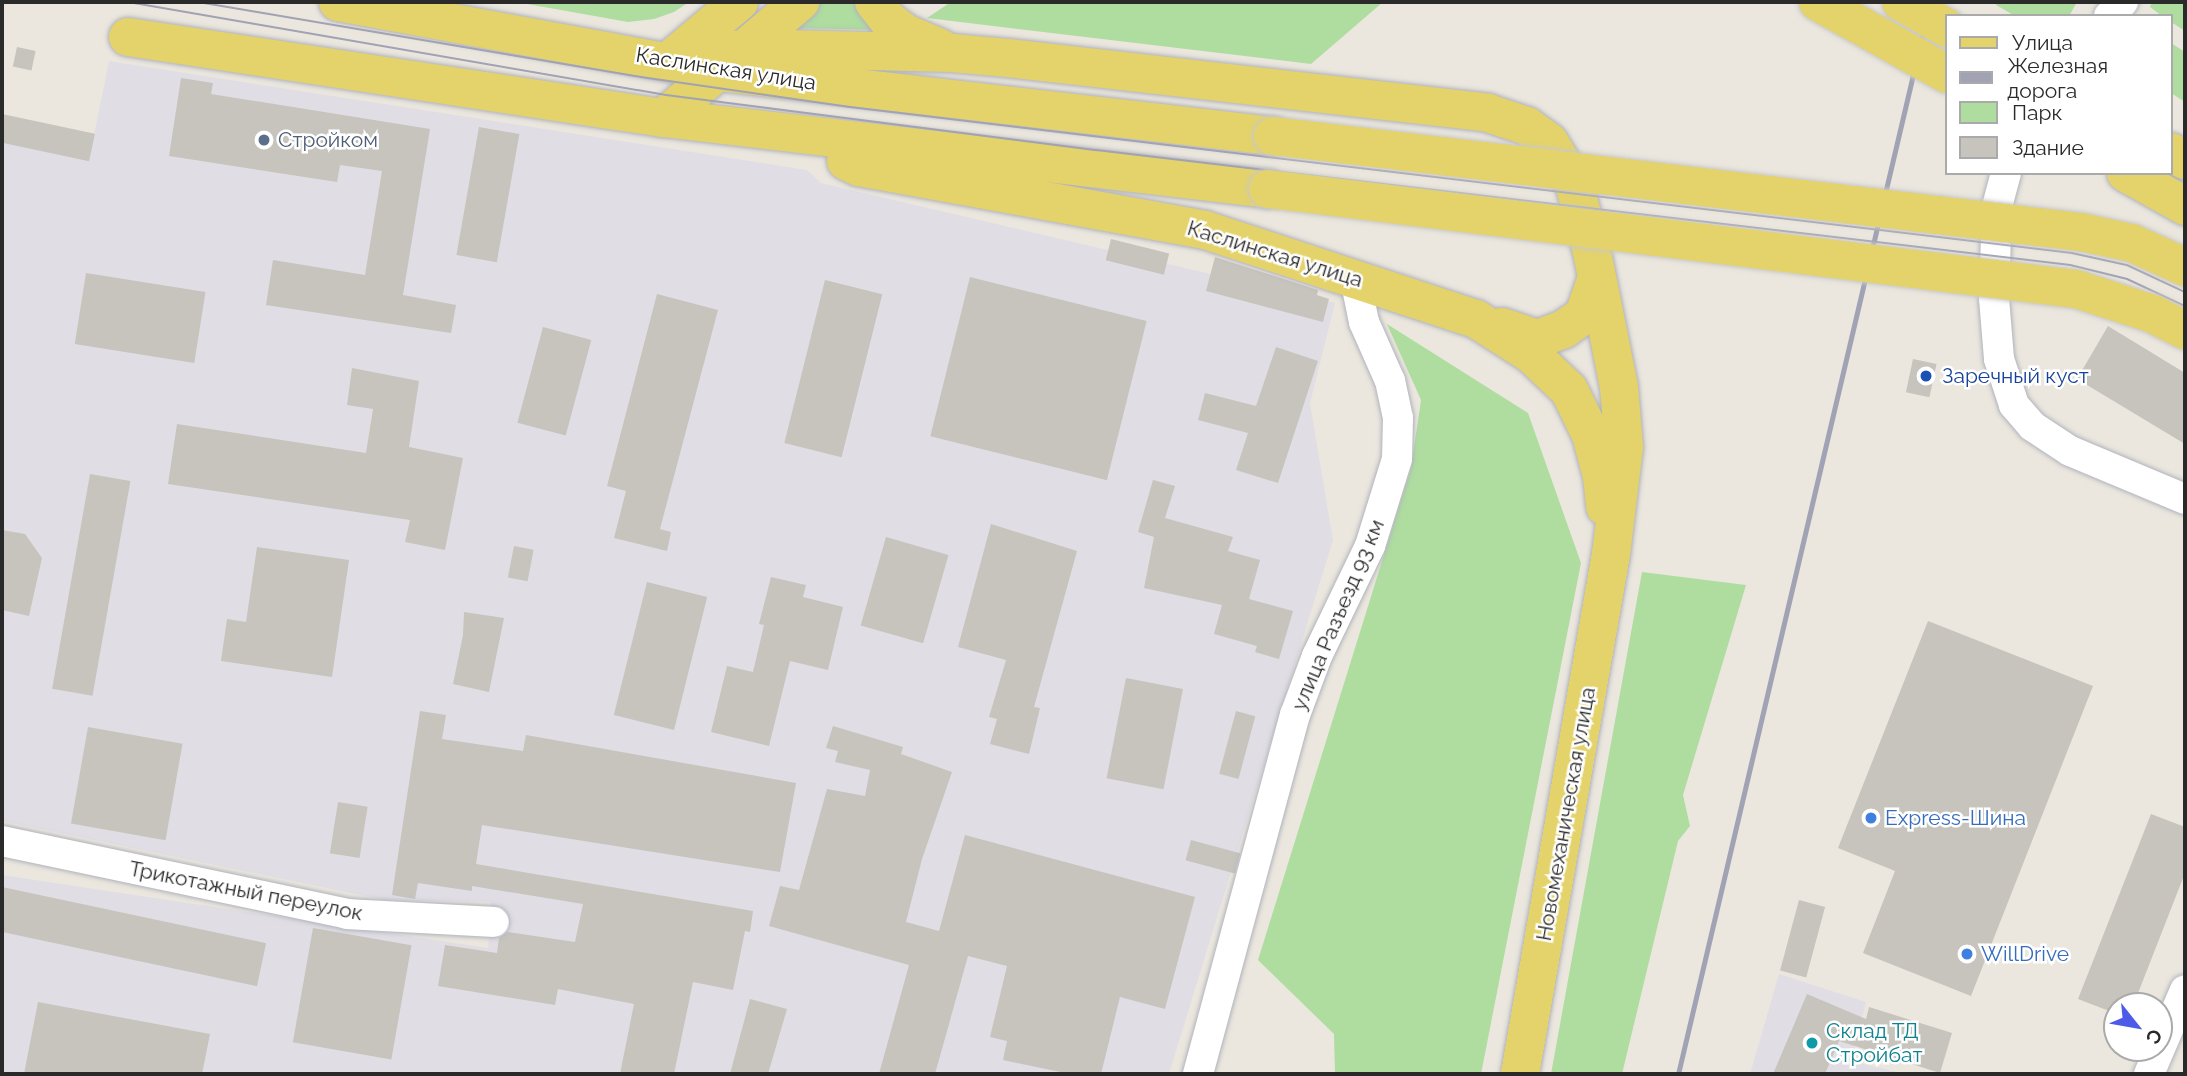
<!DOCTYPE html>
<meta charset="utf-8">
<style>
body{margin:0}
#map{position:relative;width:2187px;height:1076px;overflow:hidden;background:#ebe7de;font-family:Raleway,sans-serif}
div>[style]{position:absolute}
.industrial>*{inset:0;background:#e0dee4}
.green>*{inset:0;background:#aedd9f}
.building>*{inset:0;background:#c7c3bd;transform-origin:0 0}
.roads{filter:drop-shadow(0 0 2px #b1b3bd) drop-shadow(0 0 2px #b1b3bd)}
.minor>*{height:30px;margin:-15px;padding:0 15px;transform-origin:15px;border-radius:15px;background:#fff}
.major>*{height:38px;margin:-19px;padding:0 19px;transform-origin:19px;border-radius:19px;background:#e4d36a}
.tram>*{height:2px;margin:-1px;padding:0 1px;transform-origin:1px;border-radius:1px;background:#a1a2b3}
.rail>*{height:5px;margin:-2.5px;padding:0 2.5px;transform-origin:2.5px;border-radius:2.5px;background:#a1a2b3}
.bridges{filter:drop-shadow(0 0 2px #c8c8c8) drop-shadow(0 0 2px #c8c8c8)}
.major-bridge>*{height:38px;margin:-19px;padding:0 19px;transform-origin:19px;border-radius:19px;background:#e4d36a}
.dots>*{width:19px;height:19px;translate:-50% -50%;box-sizing:border-box;border:4px solid #fff;border-radius:50%}
span{translate:-50% -50%;white-space:nowrap;text-align:center;line-height:1.15;-webkit-text-stroke:5px #fff;paint-order:stroke}
.street-label{font-size:21px;color:#2a2a2a}
.service-label{font-size:21px;color:#4e5e75}
.left{translate:0 -50%;text-align:left}
.transit-label{font-size:21px;color:#164399}
.shop-label{font-size:21px;color:#366cbe}
.culture-label{font-size:21px;color:#0d838f}
.frame{position:absolute;inset:0;border:4px solid #2a2a2a;pointer-events:none}
.legend{position:absolute;left:1945px;top:14px;width:228px;height:161px;box-sizing:border-box;background:#fff;border:2px solid #aaa;margin:0;padding:9px 12px;list-style:none;font-size:21px;color:#2a2a2a}
.legend li{display:flex;align-items:center;gap:14px;height:35px}
.legend b{width:35px;border:2px solid #aaa}
.north{position:absolute;left:2103px;top:992px;width:70px;height:70px;box-sizing:border-box;background:#fff;border:2px solid #aaa;border-radius:50%;rotate:121deg;font-size:19px;font-weight:700;line-height:28px;text-align:center;color:#2a2a2a}
.north::after{content:'';display:block;margin:auto;width:24px;height:32px;background:#4d5be9;clip-path:polygon(50% 0,100% 100%,50% 72%,0 100%)}
</style>
<div id="map">
<div class="industrial">
<div style="clip-path:polygon(109px 61px,807px 170px,821px 183px,1335px 303px,1310px 403px,1333px 540px,1169px 1074px,2px 1074px,2px 875px,488px 948px,491px 902px,385px 900px,2px 821px,2px 142px,89px 160px)"></div>
<div style="clip-path:polygon(1779px 974px,1866px 1002px,1851px 1061px,1906px 1074px,1750px 1074px)"></div>
</div>
<div class="green">
<div style="clip-path:polygon(516px 2px,689px 2px,674px 12px,654px 19px,628px 22px)"></div>
<div style="clip-path:polygon(821px 2px,859px 2px,885px 30px,792px 28px)"></div>
<div style="clip-path:polygon(951px 2px,1383px 2px,1311px 64px,927px 18px)"></div>
<div style="clip-path:polygon(1997px 2px,2077px 2px,2069px 16px,2015px 16px,1996px 5px)"></div>
<div style="clip-path:polygon(2152px 2px,2185px 2px,2185px 31px,2171px 22px,2171px 16px,2162px 16px,2150px 7px)"></div>
<div style="clip-path:polygon(2171px 43px,2185px 52px,2185px 102px,2171px 93px)"></div>
<div style="clip-path:polygon(1387px 324px,1528px 413px,1581px 563px,1481px 1074px,1335px 1074px,1334px 1034px,1258px 960px,1411px 468px,1421px 400px)"></div>
<div style="clip-path:polygon(1642px 572px,1746px 585px,1683px 795px,1690px 826px,1678px 841px,1622px 1074px,1551px 1074px)"></div>
</div>
<div class="building">
<div style="left:17px;top:47px;width:19px;height:20px;rotate:12deg"></div>
<div style="clip-path:polygon(181px 78px,213px 83px,211px 94px,430px 129px,403px 295px,456px 305px,451px 333px,266px 305px,273px 260px,365px 275px,382px 171px,340px 165px,337px 182px,169px 156px)"></div>
<div style="left:2px;top:114px;width:95px;height:28px;rotate:12deg"></div>
<div style="left:479px;top:127px;width:41px;height:130px;rotate:10deg"></div>
<div style="left:1111px;top:239px;width:60px;height:22px;rotate:14deg"></div>
<div style="clip-path:polygon(1215px 257px,1318px 290px,1317px 295px,1329px 299px,1323px 322px,1206px 291px)"></div>
<div style="left:86px;top:273px;width:121px;height:72px;rotate:9deg"></div>
<div style="left:970px;top:277px;width:182px;height:164px;rotate:14deg"></div>
<div style="left:825px;top:280px;width:59px;height:168px;rotate:14deg"></div>
<div style="clip-path:polygon(657px 294px,718px 310px,660px 529px,671px 532px,667px 551px,614px 538px,626px 491px,607px 486px)"></div>
<div style="clip-path:polygon(2108px 326px,2185px 373px,2185px 444px,2077px 379px)"></div>
<div style="left:543px;top:327px;width:50px;height:99px;rotate:15deg"></div>
<div style="clip-path:polygon(1276px 347px,1318px 361px,1278px 483px,1236px 470px,1248px 433px,1198px 420px,1205px 393px,1256px 406px)"></div>
<div style="left:1913px;top:359px;width:24px;height:34px;rotate:12deg"></div>
<div style="clip-path:polygon(352px 368px,419px 381px,409px 447px,463px 458px,445px 550px,405px 542px,410px 520px,168px 484px,177px 424px,366px 453px,373px 409px,347px 405px)"></div>
<div style="left:90px;top:474px;width:41px;height:218px;rotate:10deg"></div>
<div style="clip-path:polygon(1153px 480px,1175px 486px,1165px 518px,1233px 537px,1228px 551px,1260px 560px,1249px 599px,1293px 611px,1279px 659px,1255px 652px,1257px 646px,1214px 634px,1222px 605px,1144px 588px,1154px 537px,1138px 532px)"></div>
<div style="clip-path:polygon(991px 524px,1077px 551px,1034px 707px,1040px 708px,1029px 754px,990px 744px,997px 719px,989px 717px,1006px 660px,958px 647px)"></div>
<div style="clip-path:polygon(2px 530px,25px 534px,42px 558px,29px 616px,2px 610px)"></div>
<div style="left:886px;top:537px;width:65px;height:92px;rotate:16deg"></div>
<div style="left:514px;top:546px;width:20px;height:32px;rotate:11deg"></div>
<div style="clip-path:polygon(257px 547px,349px 560px,332px 677px,221px 661px,227px 619px,246px 622px)"></div>
<div style="clip-path:polygon(771px 577px,806px 585px,803px 597px,843px 607px,828px 670px,790px 661px,769px 746px,711px 732px,727px 666px,753px 672px,764px 625px,759px 624px)"></div>
<div style="left:647px;top:582px;width:62px;height:137px;rotate:14deg"></div>
<div style="clip-path:polygon(464px 612px,504px 618px,489px 692px,453px 684px,463px 635px)"></div>
<div style="clip-path:polygon(1928px 621px,2093px 686px,1971px 996px,1863px 953px,1895px 871px,1838px 848px)"></div>
<div style="left:1126px;top:678px;width:58px;height:102px;rotate:11deg"></div>
<div style="clip-path:polygon(420px 711px,446px 715px,442px 739px,523px 751px,526px 735px,796px 783px,780px 872px,482px 825px,476px 864px,753px 911px,750px 932px,745px 931px,733px 990px,693px 982px,674px 1074px,620px 1074px,634px 1004px,558px 989px,555px 1005px,438px 986px,445px 945px,497px 953px,499px 938px,508px 932px,575px 942px,583px 904px,472px 886px,472px 891px,418px 883px,415px 899px,392px 895px)"></div>
<div style="left:1236px;top:711px;width:20px;height:65px;rotate:15deg"></div>
<div style="clip-path:polygon(833px 726px,903px 747px,901px 754px,952px 772px,922px 859px,906px 922px,939px 931px,965px 835px,1195px 897px,1165px 1009px,1120px 997px,1101px 1074px,1070px 1074px,1003px 1060px,1007px 1041px,990px 1037px,1007px 966px,968px 956px,935px 1074px,879px 1074px,909px 965px,769px 926px,780px 886px,799px 890px,827px 789px,865px 796px,870px 770px,835px 762px,838px 751px,826px 748px)"></div>
<div style="left:88px;top:727px;width:96px;height:98px;rotate:10deg"></div>
<div style="left:338px;top:802px;width:30px;height:52px;rotate:9deg"></div>
<div style="clip-path:polygon(2151px 814px,2185px 827px,2185px 873px,2133px 1006px,2117px 1006px,2117px 1014px,2078px 999px)"></div>
<div style="left:1191px;top:840px;width:51px;height:21px;rotate:15deg"></div>
<div style="left:2px;top:887px;width:270px;height:44px;rotate:12deg"></div>
<div style="left:1799px;top:900px;width:27px;height:73px;rotate:15deg"></div>
<div style="left:313px;top:928px;width:100px;height:116px;rotate:10deg"></div>
<div style="clip-path:polygon(1807px 994px,1866px 1019px,1869px 1007px,1952px 1033px,1940px 1073px,1839px 1041px,1825px 1074px,1773px 1074px)"></div>
<div style="clip-path:polygon(750px 999px,787px 1009px,768px 1074px,730px 1074px)"></div>
<div style="clip-path:polygon(38px 1002px,210px 1034px,202px 1074px,24px 1074px)"></div>
</div>
<div class="roads">
<div class="minor">
<div style="left:2109px;top:16px;width:20px;rotate:-45deg"></div>
<div style="left:2006px;top:173px;width:34px;rotate:105deg"></div>
<div style="left:1997px;top:206px;width:92px;rotate:91.9deg"></div>
<div style="left:1994px;top:298px;width:61px;rotate:85.3deg"></div>
<div style="left:1999px;top:359px;width:48px;rotate:71.9deg"></div>
<div style="left:2014px;top:405px;width:28px;rotate:49deg"></div>
<div style="left:2032px;top:426px;width:45px;rotate:33.3deg"></div>
<div style="left:2070px;top:451px;width:125px;rotate:22.7deg"></div>
<div style="left:2px;top:841px;width:353px;rotate:11.9deg"></div>
<div style="left:347px;top:914px;width:147px;rotate:3.1deg"></div>
<div style="left:1198px;top:1074px;width:372px;rotate:-74.9deg"></div>
<div style="left:1295px;top:715px;width:63px;rotate:-69.6deg"></div>
<div style="left:1317px;top:656px;width:122px;rotate:-64.3deg"></div>
<div style="left:1370px;top:546px;width:91px;rotate:-72.8deg"></div>
<div style="left:1397px;top:459px;width:41px;rotate:-88.6deg"></div>
<div style="left:1398px;top:418px;width:38px;rotate:-102deg"></div>
<div style="left:1390px;top:381px;width:64px;rotate:-113.8deg"></div>
<div style="left:1364px;top:322px;width:45px;rotate:-101.6deg"></div>
<div style="left:2149px;top:1074px;width:91px;rotate:-66.8deg"></div>
</div>
<div class="major">
<div style="left:338px;top:2px;width:387px;rotate:10.4deg"></div>
<div style="left:719px;top:72px;width:558px;rotate:6.59deg"></div>
<div style="left:874px;top:2px;width:23px;rotate:52deg"></div>
<div style="left:888px;top:20px;width:21px;rotate:37deg"></div>
<div style="left:905px;top:33px;width:39px;rotate:23deg"></div>
<div style="left:128px;top:37px;width:541px;rotate:8.61deg"></div>
<div style="left:663px;top:118px;width:609px;rotate:6.69deg"></div>
<div style="left:671px;top:59px;width:89px;rotate:-40deg"></div>
<div style="left:670px;top:61px;width:78px;rotate:-9.6deg"></div>
<div style="left:747px;top:48px;width:205px;rotate:1.4deg"></div>
<div style="left:952px;top:53px;width:56px;rotate:5.1deg"></div>
<div style="left:1008px;top:58px;width:483px;rotate:6.5deg"></div>
<div style="left:1488px;top:113px;width:41px;rotate:18.4deg"></div>
<div style="left:1527px;top:126px;width:27px;rotate:36deg"></div>
<div style="left:1549px;top:142px;width:48px;rotate:58.6deg"></div>
<div style="left:1574px;top:183px;width:71px;rotate:75.4deg"></div>
<div style="left:1592px;top:252px;width:138px;rotate:78.7deg"></div>
<div style="left:1619px;top:387px;width:60px;rotate:85.2deg"></div>
<div style="left:1624px;top:447px;width:108px;rotate:96.9deg"></div>
<div style="left:1611px;top:554px;width:528px;rotate:99.93deg"></div>
<div style="left:663px;top:118px;width:180px;rotate:-40.3deg"></div>
<div style="left:2171px;top:152px;width:16px;rotate:30deg"></div>
<div style="left:846px;top:161px;width:14px;rotate:25deg"></div>
<div style="left:859px;top:167px;width:352px;rotate:10.3deg"></div>
<div style="left:1205px;top:230px;width:285px;rotate:18.2deg"></div>
<div style="left:1476px;top:319px;width:65px;rotate:32.5deg"></div>
<div style="left:1531px;top:354px;width:52px;rotate:43.5deg"></div>
<div style="left:1569px;top:390px;width:50px;rotate:63.9deg"></div>
<div style="left:1591px;top:435px;width:42px;rotate:75deg"></div>
<div style="left:1602px;top:476px;width:31px;rotate:84deg"></div>
<div style="left:2126px;top:173px;width:68px;rotate:29.2deg"></div>
<div style="left:1502px;top:327px;width:37px;rotate:19deg"></div>
<div style="left:1537px;top:339px;width:29px;rotate:-20deg"></div>
<div style="left:1564px;top:329px;width:24px;rotate:-35deg"></div>
<div style="left:1584px;top:315px;width:39px;rotate:-71deg"></div>
</div>
</div>
<div class="tram">
<div style="left:128px;top:2px;width:546px;rotate:9.81deg"></div>
<div style="left:666px;top:95px;width:434px;rotate:7.3deg"></div>
<div style="left:1096px;top:150px;width:981px;rotate:6.73deg"></div>
<div style="left:2070px;top:265px;width:59px;rotate:13.8deg"></div>
<div style="left:2127px;top:279px;width:64px;rotate:25deg"></div>
<div style="left:198px;top:2px;width:449px;rotate:9.6deg"></div>
<div style="left:641px;top:77px;width:211px;rotate:8.2deg"></div>
<div style="left:850px;top:107px;width:1231px;rotate:6.81deg"></div>
<div style="left:2072px;top:253px;width:56px;rotate:12.3deg"></div>
<div style="left:2127px;top:265px;width:64px;rotate:25deg"></div>
</div>
<div class="rail">
<div style="left:1678px;top:1074px;width:1101px;rotate:-76.77deg"></div>
</div>
<div class="bridges">
<div class="major-bridge">
<div style="left:1818px;top:2px;width:148px;rotate:29.2deg"></div>
<div style="left:1901px;top:2px;width:53px;rotate:29.5deg"></div>
<div style="left:1273px;top:136px;width:814px;rotate:6.78deg"></div>
<div style="left:2081px;top:232px;width:52px;rotate:12.2deg"></div>
<div style="left:2132px;top:243px;width:58px;rotate:24.4deg"></div>
<div style="left:1268px;top:189px;width:814px;rotate:7.06deg"></div>
<div style="left:2076px;top:289px;width:81px;rotate:18deg"></div>
<div style="left:2153px;top:314px;width:36px;rotate:27deg"></div>
</div>
</div>
<div class="dots">
<div style="left:264px;top:140px;background:#5c6f8a"></div>
<div style="left:1926px;top:376px;background:#1a4fb4"></div>
<div style="left:1871px;top:818px;background:#3f7fe0"></div>
<div style="left:1967px;top:954px;background:#3f7fe0"></div>
<div style="left:1812px;top:1043px;background:#0f9aa8"></div>
</div>
<div class="street-label">
<span style="left:726px;top:69px;rotate:9deg">Каслинская улица</span>
<span style="left:1275px;top:254px;rotate:17deg">Каслинская улица</span>
<span style="left:1338px;top:615px;rotate:-67deg">улица Разъезд 93 км</span>
<span style="left:1566px;top:814px;rotate:-80deg">Новомеханическая улица</span>
<span style="left:246px;top:891px;rotate:11deg">Трикотажный переулок</span>
</div>
<div class="service-label">
<span class="left" style="left:278px;top:140px">Стройком</span>
</div>
<div class="transit-label">
<span class="left" style="left:1942px;top:376px">Заречный куст</span>
</div>
<div class="shop-label">
<span class="left" style="left:1885px;top:818px">Express-Шина</span>
<span class="left" style="left:1981px;top:954px">WillDrive</span>
</div>
<div class="culture-label">
<span class="left" style="left:1826px;top:1043px">Склад ТД<br>Стройбат</span>
</div>
<div class="frame"></div>
<ul class="legend">
<li><b style="height:9px;background:#e4d36a"></b>Улица</li>
<li><b style="height:9px;background:#a1a2b3"></b>Железная дорога</li>
<li><b style="height:19px;background:#aedd9f"></b>Парк</li>
<li><b style="height:19px;background:#c7c3bd"></b>Здание</li>
</ul>
<div class="north">С</div>
</div>
